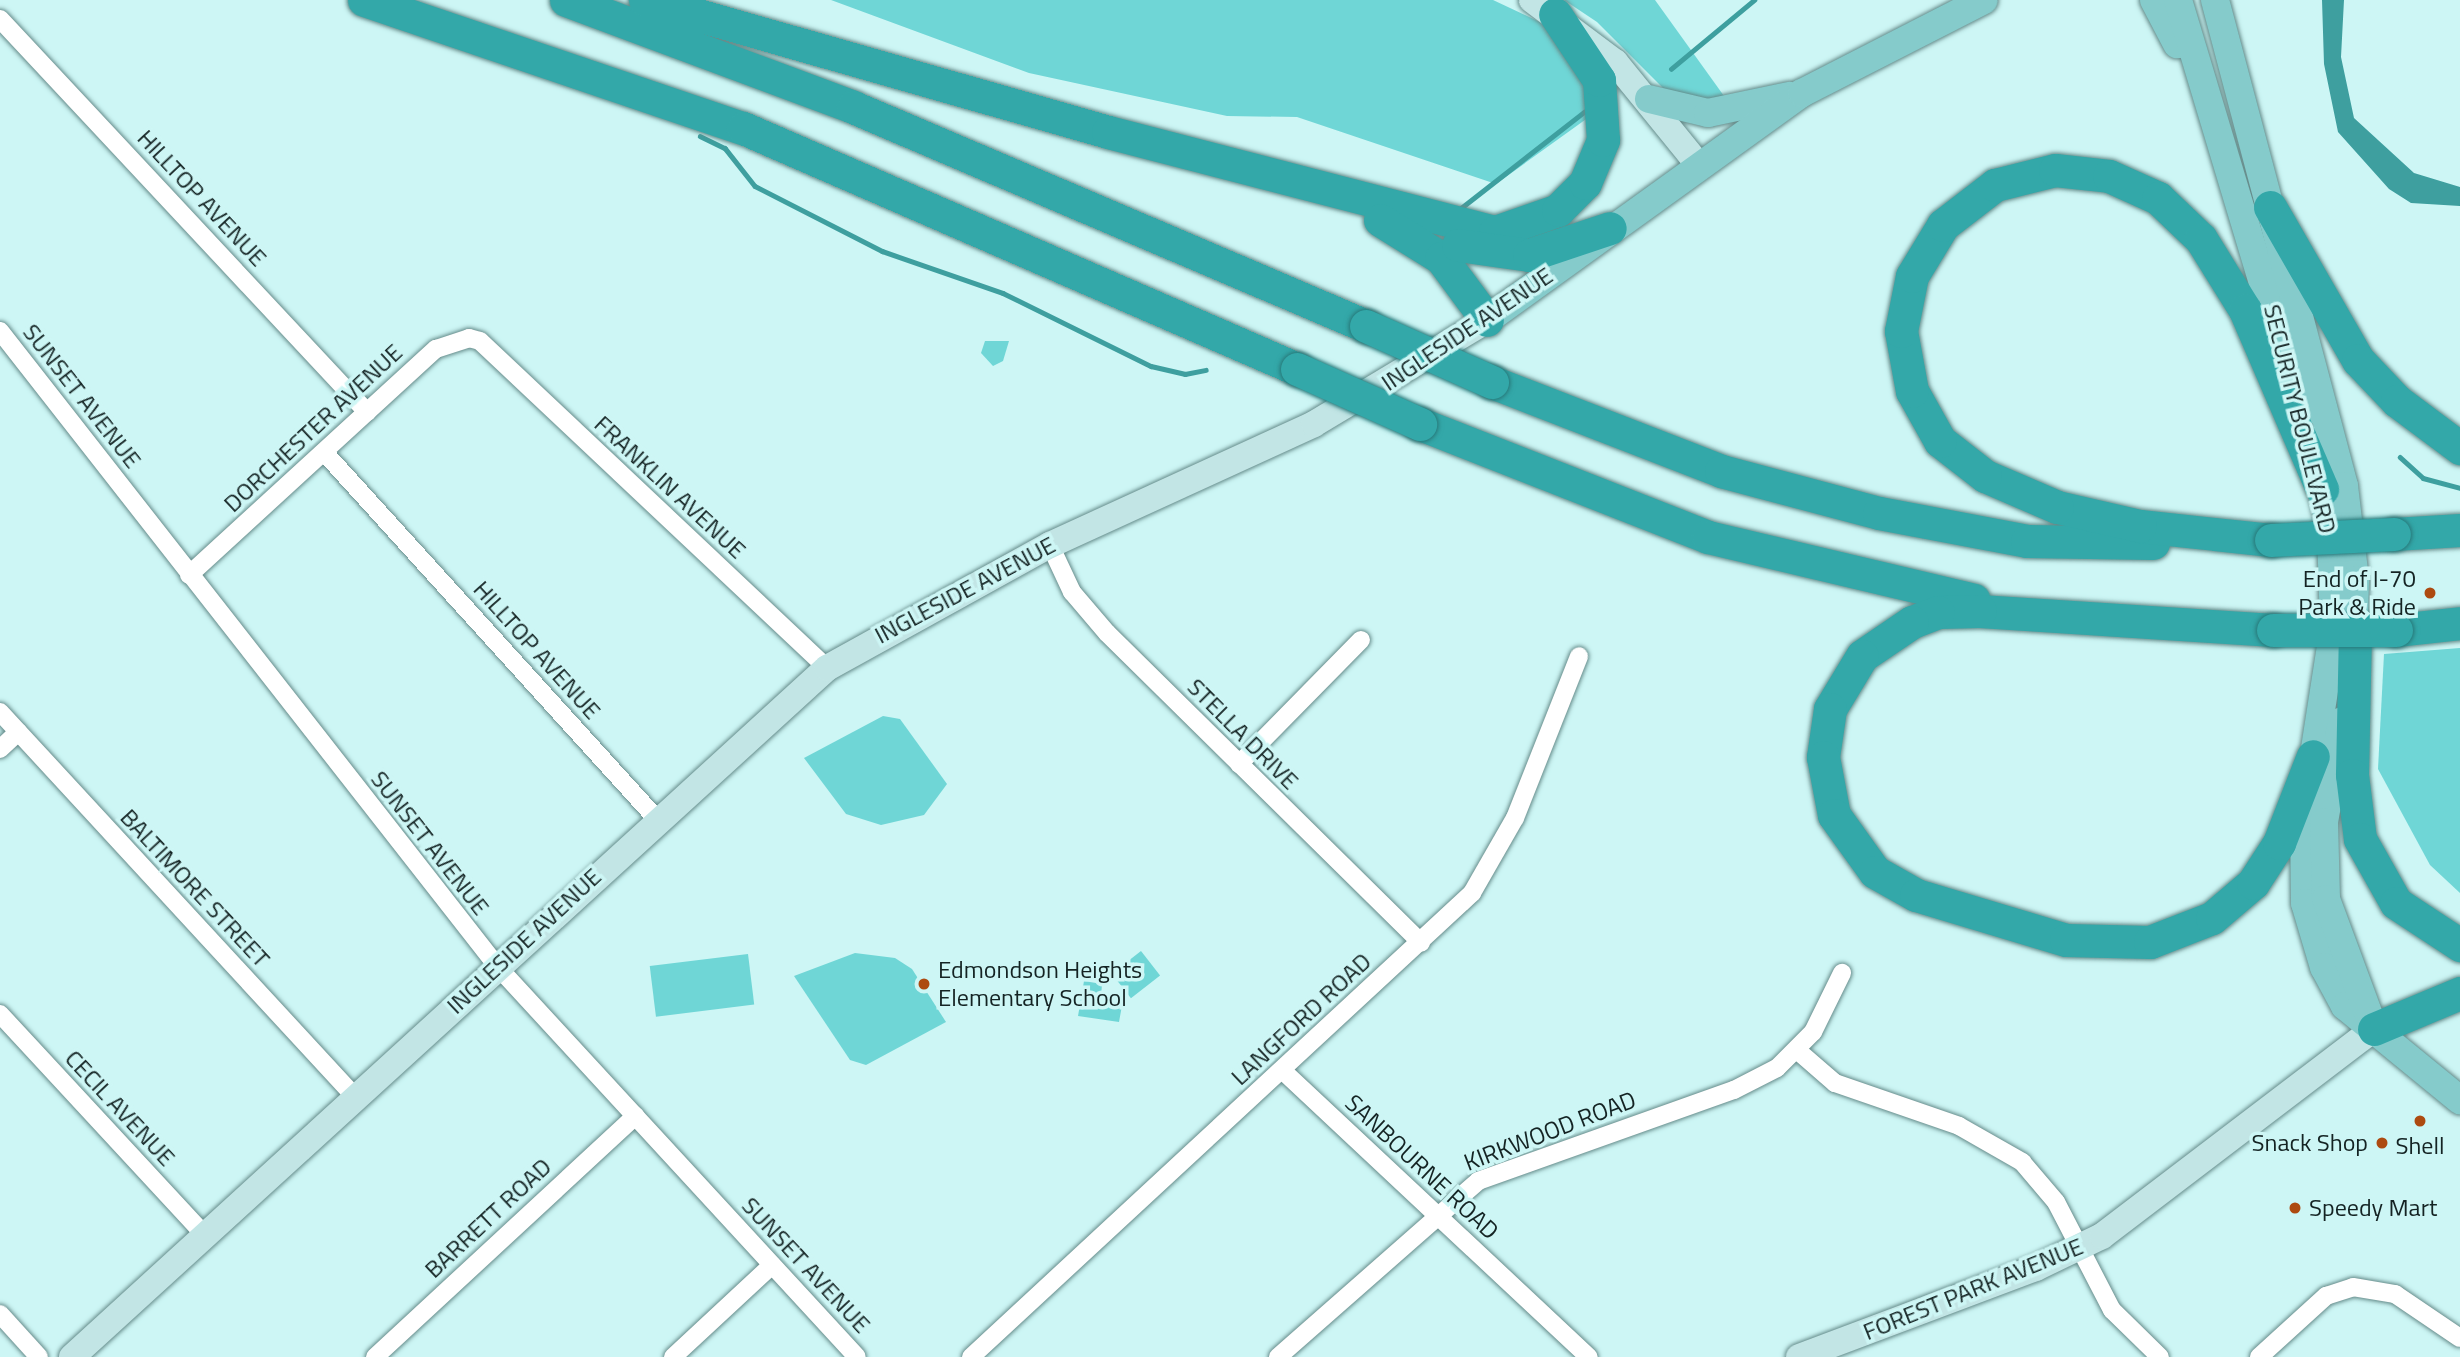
<!DOCTYPE html>
<style>
body{margin:0}
#map{position:relative;width:2460px;height:1357px;overflow:hidden;background:#cdf6f5;font-family:"Titillium Web",sans-serif}
div>[style]{position:absolute}
.green>*{inset:0;background:#6fd6d6;transform-origin:0 0}
.water>*{inset:0;background:#3e9f9f}
.stream>*{height:4.5px;margin:-2.25px;padding:0 2.25px;transform-origin:2.25px;border-radius:2.25px;background:#3e9f9f}
.roads{filter:drop-shadow(0 0 2px #658b8a) drop-shadow(0 0 2px #658b8a)}
.street>*{height:18px;margin:-9px;padding:0 9px;transform-origin:9px;border-radius:9px;background:#fff}
.secondary>*{height:26px;margin:-13px;padding:0 13px;transform-origin:13px;border-radius:13px;background:#c2e5e5}
.primary>*{height:28px;margin:-14px;padding:0 14px;transform-origin:14px;border-radius:14px;background:#85cbcb}
.highway>*{height:33px;margin:-16.5px;padding:0 16.5px;transform-origin:16.5px;border-radius:16.5px;background:#33a8a9}
.bridges{filter:drop-shadow(0 0 2px #28797a) drop-shadow(0 0 2px #28797a)}
.highway-bridge>*{height:33px;margin:-16.5px;padding:0 16.5px;transform-origin:16.5px;border-radius:16.5px;background:#33a8a9}
.dots>*{width:19px;height:19px;translate:-50% -50%;box-sizing:border-box;border:4px solid #cdf6f5;border-radius:50%}
span{translate:-50% -50%;white-space:nowrap;text-align:center;line-height:1.15;-webkit-text-stroke:7px #cdf6f5;paint-order:stroke}
.street-label{font-size:24px;color:#142323}
.poi-label{font-size:24px;color:#142323}
.right{translate:-100% -50%;text-align:right}
.left{translate:0 -50%;text-align:left}
</style>
<div id="map">
<div class="green">
<div style="clip-path:polygon(831px 0,1493px 0,1544px 24px,1572px 50px,1596px 112px,1496px 184px,1297px 117px,1227px 116px,1029px 73px)"></div>
<div style="clip-path:polygon(1564px 0,1655px 0,1724px 96px,1708px 100px,1667px 92px,1597px 22px)"></div>
<div style="clip-path:polygon(985px 341px,1009px 341px,1003px 361px,993px 366px,981px 353px)"></div>
<div style="clip-path:polygon(2460px 648px,2460px 893px,2430px 865px,2378px 769px,2384px 654px)"></div>
<div style="clip-path:polygon(883px 716px,900px 719px,947px 784px,924px 815px,881px 825px,846px 814px,804px 758px)"></div>
<div style="left:1141px;top:951px;width:31px;height:37px;rotate:52deg"></div>
<div style="clip-path:polygon(855px 953px,895px 958px,912px 969px,946px 1022px,866px 1065px,850px 1060px,794px 976px)"></div>
<div style="left:748px;top:954px;width:51px;height:99px;rotate:83deg"></div>
<div style="clip-path:polygon(1084px 981px,1102px 984px,1101px 997px,1123px 1000px,1119px 1022px,1078px 1016px)"></div>
</div>
<div class="water">
<div style="clip-path:polygon(2322px 0,2344px 0,2341px 57px,2354px 118px,2414px 173px,2460px 187px,2460px 206px,2411px 203px,2389px 189px,2338px 132px,2324px 64px)"></div>
</div>
<div class="stream">
<div style="left:1671px;top:69px;width:108px;rotate:-39.7deg"></div>
<div style="left:700px;top:136px;width:28px;rotate:26deg"></div>
<div style="left:725px;top:148px;width:48px;rotate:51.7deg"></div>
<div style="left:755px;top:186px;width:143px;rotate:27.1deg"></div>
<div style="left:882px;top:251px;width:128px;rotate:19.1deg"></div>
<div style="left:1003px;top:293px;width:165px;rotate:26.3deg"></div>
<div style="left:1151px;top:366px;width:35px;rotate:13deg"></div>
<div style="left:1185px;top:374px;width:21px;rotate:-11deg"></div>
<div style="left:1461px;top:208px;width:156px;rotate:-38deg"></div>
<div style="left:2400px;top:457px;width:31px;rotate:42deg"></div>
<div style="left:2423px;top:478px;width:38px;rotate:15deg"></div>
</div>
<div class="roads">
<div class="street">
<div style="left:0;top:19px;width:538px;rotate:46.96deg"></div>
<div style="left:0;top:331px;width:806px;rotate:51.95deg"></div>
<div style="left:497px;top:966px;width:531px;rotate:47.36deg"></div>
<div style="left:324px;top:452px;width:496px;rotate:47.8deg"></div>
<div style="left:1050px;top:545px;width:52px;rotate:64.9deg"></div>
<div style="left:1072px;top:592px;width:54px;rotate:49.5deg"></div>
<div style="left:1107px;top:633px;width:441px;rotate:44.6deg"></div>
<div style="left:189px;top:575px;width:335px;rotate:-42.5deg"></div>
<div style="left:436px;top:349px;width:35px;rotate:-18deg"></div>
<div style="left:469px;top:338px;width:11px;rotate:15deg"></div>
<div style="left:480px;top:341px;width:477px;rotate:43.3deg"></div>
<div style="left:0;top:712px;width:524px;rotate:47.32deg"></div>
<div style="left:0;top:749px;width:25px;rotate:-43deg"></div>
<div style="left:1239px;top:764px;width:174px;rotate:-45.5deg"></div>
<div style="left:0;top:1014px;width:301px;rotate:47.2deg"></div>
<div style="left:1798px;top:1051px;width:49px;rotate:40.9deg"></div>
<div style="left:1835px;top:1083px;width:131px;rotate:19.1deg"></div>
<div style="left:1959px;top:1126px;width:73px;rotate:29.7deg"></div>
<div style="left:2022px;top:1162px;width:52px;rotate:49.6deg"></div>
<div style="left:2056px;top:1202px;width:122px;rotate:62.6deg"></div>
<div style="left:2112px;top:1310px;width:67px;rotate:44.4deg"></div>
<div style="left:1282px;top:1070px;width:420px;rotate:43.1deg"></div>
<div style="left:0;top:1314px;width:58px;rotate:47.8deg"></div>
<div style="left:375px;top:1357px;width:355px;rotate:-42.8deg"></div>
<div style="left:673px;top:1357px;width:135px;rotate:-42.9deg"></div>
<div style="left:971px;top:1357px;width:683px;rotate:-42.8deg"></div>
<div style="left:1472px;top:893px;width:86px;rotate:-60.2deg"></div>
<div style="left:1515px;top:818px;width:174px;rotate:-68.4deg"></div>
<div style="left:1278px;top:1357px;width:266px;rotate:-41.3deg"></div>
<div style="left:1478px;top:1181px;width:272px;rotate:-19.6deg"></div>
<div style="left:1734px;top:1090px;width:48px;rotate:-27.1deg"></div>
<div style="left:1777px;top:1068px;width:51px;rotate:-45deg"></div>
<div style="left:1813px;top:1032px;width:66px;rotate:-63.8deg"></div>
<div style="left:2259px;top:1357px;width:91px;rotate:-42.3deg"></div>
<div style="left:2326px;top:1296px;width:28px;rotate:-18deg"></div>
<div style="left:2353px;top:1287px;width:43px;rotate:9.5deg"></div>
<div style="left:2395px;top:1294px;width:78px;rotate:34.1deg"></div>
</div>
<div class="secondary">
<div style="left:1532px;top:0;width:104px;rotate:36.8deg"></div>
<div style="left:1615px;top:62px;width:130px;rotate:50.9deg"></div>
<div style="left:72px;top:1357px;width:1022px;rotate:-42.38deg"></div>
<div style="left:827px;top:668px;width:255px;rotate:-28.9deg"></div>
<div style="left:1050px;top:545px;width:290px;rotate:-24.6deg"></div>
<div style="left:1314px;top:424px;width:202px;rotate:-31deg"></div>
<div style="left:1799px;top:1357px;width:253px;rotate:-20.6deg"></div>
<div style="left:2036px;top:1268px;width:73px;rotate:-25.9deg"></div>
<div style="left:2102px;top:1236px;width:342px;rotate:-37.3deg"></div>
</div>
<div class="primary">
<div style="left:2154px;top:0;width:50px;rotate:62.4deg"></div>
<div style="left:2178px;top:0;width:432px;rotate:73.3deg"></div>
<div style="left:2215px;top:0;width:503px;rotate:75.13deg"></div>
<div style="left:2344px;top:486px;width:95px;rotate:83.3deg"></div>
<div style="left:2355px;top:580px;width:69px;rotate:91.7deg"></div>
<div style="left:1649px;top:99px;width:61px;rotate:13.3deg"></div>
<div style="left:1708px;top:113px;width:83px;rotate:-11.9deg"></div>
<div style="left:1487px;top:320px;width:388px;rotate:-35.8deg"></div>
<div style="left:1802px;top:93px;width:204px;rotate:-27.1deg"></div>
<div style="left:2317px;top:470px;width:63px;rotate:77.1deg"></div>
<div style="left:2331px;top:531px;width:96px;rotate:88.2deg"></div>
<div style="left:2334px;top:627px;width:193px;rotate:98.9deg"></div>
<div style="left:2304px;top:818px;width:85px;rotate:89.3deg"></div>
<div style="left:2305px;top:903px;width:67px;rotate:73.5deg"></div>
<div style="left:2324px;top:967px;width:44px;rotate:61.7deg"></div>
<div style="left:2345px;top:1006px;width:149px;rotate:39.3deg"></div>
<div style="left:2342px;top:721px;width:103px;rotate:100.1deg"></div>
<div style="left:2324px;top:822px;width:77px;rotate:88.5deg"></div>
<div style="left:2326px;top:899px;width:139px;rotate:69.7deg"></div>
</div>
<div class="highway">
<div style="left:364px;top:0;width:400px;rotate:18.7deg"></div>
<div style="left:743px;top:128px;width:604px;rotate:23.51deg"></div>
<div style="left:566px;top:0;width:306px;rotate:20.4deg"></div>
<div style="left:853px;top:107px;width:558px;rotate:23.12deg"></div>
<div style="left:645px;top:0;width:481px;rotate:15.9deg"></div>
<div style="left:1108px;top:132px;width:400px;rotate:14.5deg"></div>
<div style="left:1495px;top:232px;width:67px;rotate:-19.2deg"></div>
<div style="left:1558px;top:210px;width:38px;rotate:-45deg"></div>
<div style="left:1585px;top:183px;width:47px;rotate:-67.3deg"></div>
<div style="left:1603px;top:140px;width:60px;rotate:-93.8deg"></div>
<div style="left:1599px;top:80px;width:79px;rotate:-123.7deg"></div>
<div style="left:2270px;top:207px;width:177px;rotate:60.1deg"></div>
<div style="left:2358px;top:360px;width:57px;rotate:46.4deg"></div>
<div style="left:2397px;top:401px;width:79px;rotate:36.7deg"></div>
<div style="left:1380px;top:220px;width:72px;rotate:31.9deg"></div>
<div style="left:1441px;top:258px;width:77px;rotate:53.4deg"></div>
<div style="left:1458px;top:245px;width:72px;rotate:8deg"></div>
<div style="left:1529px;top:255px;width:85px;rotate:-18.4deg"></div>
<div style="left:1492px;top:382px;width:246px;rotate:21.2deg"></div>
<div style="left:1721px;top:471px;width:163px;rotate:14.9deg"></div>
<div style="left:1879px;top:513px;width:151px;rotate:10.7deg"></div>
<div style="left:2027px;top:541px;width:126px;rotate:0.9deg"></div>
<div style="left:1420px;top:424px;width:309px;rotate:21.4deg"></div>
<div style="left:1708px;top:537px;width:273px;rotate:13.3deg"></div>
<div style="left:2394px;top:534px;width:66px;rotate:-3.5deg"></div>
<div style="left:2271px;top:540px;width:132px;rotate:-173.9deg"></div>
<div style="left:2140px;top:526px;width:85px;rotate:-167.1deg"></div>
<div style="left:2057px;top:507px;width:78px;rotate:-156.7deg"></div>
<div style="left:1985px;top:476px;width:57px;rotate:-142.1deg"></div>
<div style="left:1940px;top:441px;width:57px;rotate:-119.2deg"></div>
<div style="left:1912px;top:391px;width:61px;rotate:-100.4deg"></div>
<div style="left:1901px;top:331px;width:56px;rotate:-78.7deg"></div>
<div style="left:1912px;top:276px;width:60px;rotate:-58.7deg"></div>
<div style="left:1943px;top:225px;width:66px;rotate:-37.6deg"></div>
<div style="left:1995px;top:185px;width:62px;rotate:-14deg"></div>
<div style="left:2055px;top:170px;width:54px;rotate:6.3deg"></div>
<div style="left:2109px;top:176px;width:54px;rotate:24.2deg"></div>
<div style="left:2158px;top:198px;width:59px;rotate:43.6deg"></div>
<div style="left:2201px;top:239px;width:84px;rotate:58.2deg"></div>
<div style="left:2245px;top:310px;width:195px;rotate:66.7deg"></div>
<div style="left:2273px;top:630px;width:294px;rotate:-176.3deg"></div>
<div style="left:1980px;top:611px;width:42px;rotate:178.6deg"></div>
<div style="left:1938px;top:612px;width:28px;rotate:159deg"></div>
<div style="left:1912px;top:622px;width:60px;rotate:145.8deg"></div>
<div style="left:1862px;top:656px;width:62px;rotate:121.1deg"></div>
<div style="left:1830px;top:709px;width:49px;rotate:98.3deg"></div>
<div style="left:1823px;top:757px;width:59px;rotate:79.3deg"></div>
<div style="left:1834px;top:815px;width:70px;rotate:54.3deg"></div>
<div style="left:1875px;top:872px;width:47px;rotate:29.3deg"></div>
<div style="left:1916px;top:895px;width:157px;rotate:16.7deg"></div>
<div style="left:2066px;top:940px;width:84px;rotate:1.4deg"></div>
<div style="left:2150px;top:942px;width:66px;rotate:-21.2deg"></div>
<div style="left:2212px;top:918px;width:54px;rotate:-40.5deg"></div>
<div style="left:2253px;top:883px;width:48px;rotate:-57deg"></div>
<div style="left:2279px;top:843px;width:93px;rotate:-68.7deg"></div>
<div style="left:2355px;top:630px;width:145px;rotate:91.2deg"></div>
<div style="left:2352px;top:775px;width:64px;rotate:82.9deg"></div>
<div style="left:2360px;top:839px;width:73px;rotate:60.6deg"></div>
<div style="left:2396px;top:903px;width:77px;rotate:33.3deg"></div>
<div style="left:2396px;top:630px;width:64px;rotate:-6.2deg"></div>
<div style="left:2374px;top:1029px;width:93px;rotate:-22.7deg"></div>
</div>
</div>
<div class="bridges">
<div class="highway-bridge">
<div style="left:1366px;top:326px;width:138px;rotate:24deg"></div>
<div style="left:1297px;top:369px;width:135px;rotate:24.1deg"></div>
<div style="left:2271px;top:540px;width:123px;rotate:-2.8deg"></div>
<div style="left:2273px;top:630px;width:123px"></div>
</div>
</div>
<div class="dots">
<div style="left:2430px;top:593px;background:#ad4a10"></div>
<div style="left:924px;top:984px;background:#ad4a10"></div>
<div style="left:2420px;top:1121px;background:#ad4a10"></div>
<div style="left:2382px;top:1143px;background:#ad4a10"></div>
<div style="left:2295px;top:1208px;background:#ad4a10"></div>
</div>
<div class="street-label">
<span style="left:202px;top:198px;rotate:47deg">HILLTOP AVENUE</span>
<span style="left:1467px;top:329px;rotate:-34deg">INGLESIDE AVENUE</span>
<span style="left:82px;top:396px;rotate:52deg">SUNSET AVENUE</span>
<span style="left:2300px;top:419px;rotate:76deg">SECURITY BOULEVARD</span>
<span style="left:313px;top:428px;rotate:-43deg">DORCHESTER AVENUE</span>
<span style="left:670px;top:487px;rotate:43deg">FRANKLIN AVENUE</span>
<span style="left:965px;top:590px;rotate:-28deg">INGLESIDE AVENUE</span>
<span style="left:537px;top:650px;rotate:48deg">HILLTOP AVENUE</span>
<span style="left:1243px;top:734px;rotate:45deg">STELLA DRIVE</span>
<span style="left:430px;top:843px;rotate:52deg">SUNSET AVENUE</span>
<span style="left:195px;top:888px;rotate:47deg">BALTIMORE STREET</span>
<span style="left:524px;top:941px;rotate:-43deg">INGLESIDE AVENUE</span>
<span style="left:1301px;top:1019px;rotate:-43deg">LANGFORD ROAD</span>
<span style="left:120px;top:1108px;rotate:47deg">CECIL AVENUE</span>
<span style="left:1550px;top:1131px;rotate:-21deg">KIRKWOOD ROAD</span>
<span style="left:1422px;top:1167px;rotate:43deg">SANBOURNE ROAD</span>
<span style="left:488px;top:1218px;rotate:-43deg">BARRETT ROAD</span>
<span style="left:806px;top:1265px;rotate:47deg">SUNSET AVENUE</span>
<span style="left:1973px;top:1289px;rotate:-22deg">FOREST PARK AVENUE</span>
</div>
<div class="poi-label">
<span class="right" style="left:2416px;top:593px">End of I-70<br>Park &amp; Ride</span>
<span class="left" style="left:938px;top:984px">Edmondson Heights<br>Elementary School</span>
<span class="right" style="left:2368px;top:1143px">Snack Shop</span>
<span style="left:2420px;top:1146px">Shell</span>
<span class="left" style="left:2309px;top:1208px">Speedy Mart</span>
</div>
</div>
